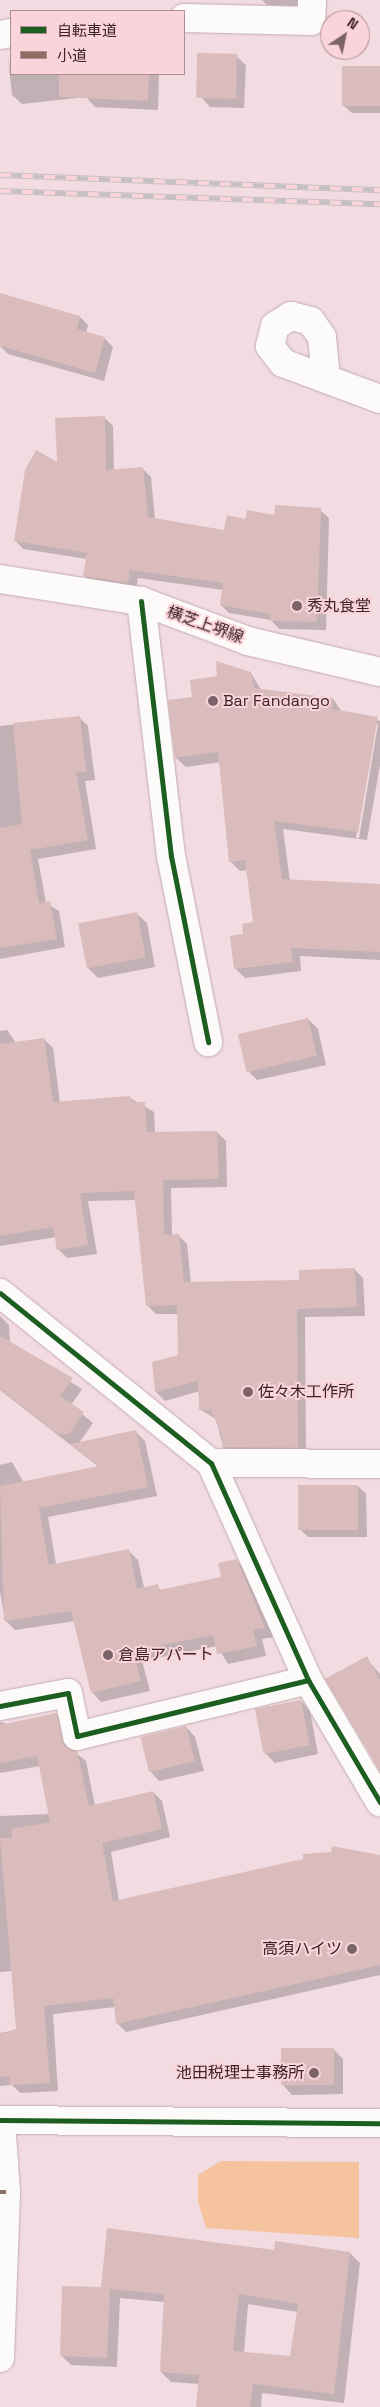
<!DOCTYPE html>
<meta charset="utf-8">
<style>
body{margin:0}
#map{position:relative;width:380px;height:2407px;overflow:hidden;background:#f2dce1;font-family:"Space Grotesk","Noto Sans JP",sans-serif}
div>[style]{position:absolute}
.green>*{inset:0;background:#f5c39e}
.shadow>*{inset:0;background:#0003}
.building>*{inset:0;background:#dbbcbd;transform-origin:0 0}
.roads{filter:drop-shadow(0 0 1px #c2acb1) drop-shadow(0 0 1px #c2acb1)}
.minor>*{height:28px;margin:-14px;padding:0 14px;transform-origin:14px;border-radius:14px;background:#fdfafa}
.major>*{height:28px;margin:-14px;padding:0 14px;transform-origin:14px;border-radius:14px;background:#fdfafa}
.rail>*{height:5.5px;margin-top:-2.75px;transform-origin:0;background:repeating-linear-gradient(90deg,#fbd3db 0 11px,#c7c0c2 0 22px);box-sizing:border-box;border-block:1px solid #c7c0c2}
.quiet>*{height:4px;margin-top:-2px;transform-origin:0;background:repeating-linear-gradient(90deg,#8d6e63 0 8px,transparent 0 12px)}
.cycleway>*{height:5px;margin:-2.5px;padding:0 2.5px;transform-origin:2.5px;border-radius:2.5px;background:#1b5e20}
.dots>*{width:14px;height:14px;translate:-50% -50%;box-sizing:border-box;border:2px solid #fbd3db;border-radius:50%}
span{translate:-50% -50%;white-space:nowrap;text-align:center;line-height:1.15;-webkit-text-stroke:4px #fbd3db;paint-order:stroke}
.poi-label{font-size:16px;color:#3b2329}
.left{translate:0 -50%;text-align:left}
.right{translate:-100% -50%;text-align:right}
.street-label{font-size:16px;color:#3b2329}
.legend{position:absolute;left:10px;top:10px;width:175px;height:65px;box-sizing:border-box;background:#fbd3db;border:1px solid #ae8d94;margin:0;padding:6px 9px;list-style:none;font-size:15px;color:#3b2329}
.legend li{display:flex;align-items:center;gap:10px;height:25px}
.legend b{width:25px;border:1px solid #ae8d94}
.north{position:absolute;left:320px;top:10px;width:50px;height:50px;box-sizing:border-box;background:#fbd3db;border:1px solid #ae8d94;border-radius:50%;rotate:34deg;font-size:14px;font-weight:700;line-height:20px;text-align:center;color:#3b2329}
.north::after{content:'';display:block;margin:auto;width:18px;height:22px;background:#7b6469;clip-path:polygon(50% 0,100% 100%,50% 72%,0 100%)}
</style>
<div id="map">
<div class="green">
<div style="clip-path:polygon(221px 2161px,359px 2162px,359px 2238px,206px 2228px,198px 2201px,198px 2175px)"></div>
</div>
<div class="shadow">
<div style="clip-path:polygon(262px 0,301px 0,301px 6px,267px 5px)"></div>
<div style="clip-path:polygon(8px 56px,11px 74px,159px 74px,158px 110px,95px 107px,86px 97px,22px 104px,12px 95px)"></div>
<div style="clip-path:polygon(236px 56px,246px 65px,244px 108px,210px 107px,201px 97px)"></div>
<div style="clip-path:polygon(380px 67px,380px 113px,352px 113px,344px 106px)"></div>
<div style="clip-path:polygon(0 300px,80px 317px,88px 325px,86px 333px,104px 338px,113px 347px,104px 381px,8px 354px,0 346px)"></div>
<div style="clip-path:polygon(104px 417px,113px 426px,114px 471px,142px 468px,151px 477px,155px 520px,225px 532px,246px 520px,320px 510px,329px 518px,326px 630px,279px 629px,271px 620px,229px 613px,221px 605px,223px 590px,138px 578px,136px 591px,93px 584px,85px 576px,87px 559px,23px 549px,15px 540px,58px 464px)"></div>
<div style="clip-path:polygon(evenodd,251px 673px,261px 690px,333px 699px,342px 712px,380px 721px,380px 765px,367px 840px,283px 829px,290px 881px,380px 885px,380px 960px,300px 956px,301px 971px,245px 978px,236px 969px,244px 935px,254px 924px,247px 870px,240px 871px,231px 862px,221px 762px,186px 767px,176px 758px,194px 698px,251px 673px,375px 724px,378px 724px,359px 838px,356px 838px,375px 724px)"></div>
<div style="clip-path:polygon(79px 717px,88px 726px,95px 780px,85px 781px,96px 849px,38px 859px,46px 903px,59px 911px,65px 947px,0 959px,0 726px)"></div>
<div style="clip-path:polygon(137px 914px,147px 923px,155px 967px,98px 978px,88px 968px)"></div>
<div style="clip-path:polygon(308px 1019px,318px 1029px,326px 1065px,257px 1080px,248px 1071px)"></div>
<div style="clip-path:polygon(7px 1030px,16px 1043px,44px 1039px,53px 1048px,60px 1103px,130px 1098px,154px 1112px,155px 1133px,217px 1132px,226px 1141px,227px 1187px,171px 1188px,172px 1236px,178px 1235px,187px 1244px,191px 1283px,300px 1281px,354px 1269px,363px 1278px,365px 1316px,305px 1317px,306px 1456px,232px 1456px,223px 1447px,216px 1419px,201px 1410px,200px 1391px,165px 1401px,156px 1392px,179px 1356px,178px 1314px,156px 1314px,147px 1305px,136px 1200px,88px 1201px,97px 1254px,67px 1258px,58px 1249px,56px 1237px,0 1246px,0 1031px)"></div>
<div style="clip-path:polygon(0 1316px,9px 1325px,10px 1344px,82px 1389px,71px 1405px,93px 1423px,79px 1443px,136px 1432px,145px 1441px,157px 1496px,48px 1517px,56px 1564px,128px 1550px,138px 1560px,144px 1588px,157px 1586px,162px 1591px,222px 1578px,236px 1560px,246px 1570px,274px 1637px,262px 1639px,266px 1656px,228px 1664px,217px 1646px,142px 1661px,150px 1691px,101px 1702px,92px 1692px,75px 1621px,15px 1630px,5px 1620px,0 1591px,0 1465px,12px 1462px,24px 1483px,99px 1467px,0 1390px)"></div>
<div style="clip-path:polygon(358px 1486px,366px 1494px,367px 1537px,308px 1537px,300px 1529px)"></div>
<div style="clip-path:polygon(366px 1658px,380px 1674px,380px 1756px)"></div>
<div style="clip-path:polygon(301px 1701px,310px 1711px,318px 1754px,275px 1763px,265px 1753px)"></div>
<div style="clip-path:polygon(56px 1714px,65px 1723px,72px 1750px,86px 1761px,95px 1806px,153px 1792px,162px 1801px,170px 1837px,111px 1852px,119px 1901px,380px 1856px,380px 1975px,126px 2032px,117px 2023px,116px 2007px,53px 2014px,58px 2091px,20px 2093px,12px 2085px,0 2086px,0 2033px,17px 2030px,12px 1971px,0 1972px,0 1816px,50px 1814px,40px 1766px,0 1773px,0 1722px,10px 1725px)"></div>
<div style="clip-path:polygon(186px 1727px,195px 1737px,204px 1771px,159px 1781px,150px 1771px)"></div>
<div style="clip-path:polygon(334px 2050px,343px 2059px,343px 2094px,292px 2095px,283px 2085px)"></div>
<div style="clip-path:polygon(evenodd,350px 2253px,360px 2263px,344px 2403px,262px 2393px,261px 2407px,197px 2407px,200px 2384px,171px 2382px,161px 2372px,165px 2302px,120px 2298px,117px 2367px,71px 2365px,61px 2355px,102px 2289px,350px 2253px,248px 2304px,298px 2312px,291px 2357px,244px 2353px,248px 2304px)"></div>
</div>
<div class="building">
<div style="left:197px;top:53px;width:40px;height:45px;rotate:1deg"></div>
<div style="left:380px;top:66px;width:40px;height:38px;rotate:90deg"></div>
<div style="clip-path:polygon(59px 74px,149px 74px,148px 101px,59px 97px)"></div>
<div style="clip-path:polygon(0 293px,80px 316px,77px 329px,105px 337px,95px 373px,0 346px)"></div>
<div style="clip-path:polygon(105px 416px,106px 470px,143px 467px,148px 517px,224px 530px,227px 515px,245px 519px,247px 510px,274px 515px,275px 505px,321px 508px,317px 622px,270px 621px,270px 614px,220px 605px,223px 583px,130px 570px,128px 583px,83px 576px,87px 553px,14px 541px,25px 470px,36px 450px,57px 462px,55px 418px)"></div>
<div style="clip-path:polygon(216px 661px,251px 672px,254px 688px,333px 698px,332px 709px,378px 717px,358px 832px,274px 821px,282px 879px,380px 884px,380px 952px,291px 948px,293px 962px,234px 969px,230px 936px,243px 934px,242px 924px,253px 922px,245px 860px,229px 862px,218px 752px,175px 758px,168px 700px,192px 697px,190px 680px,217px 676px)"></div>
<div style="clip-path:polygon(80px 716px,86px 771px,76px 773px,88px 840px,30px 850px,39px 903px,50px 901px,57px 939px,0 948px,0 828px,22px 824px,13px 723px)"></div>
<div style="left:137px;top:912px;width:46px;height:60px;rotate:79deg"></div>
<div style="left:308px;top:1018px;width:39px;height:72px;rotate:77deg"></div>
<div style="clip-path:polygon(44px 1038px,53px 1102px,130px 1096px,131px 1102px,145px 1102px,147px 1132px,217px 1131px,219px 1179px,163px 1180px,164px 1235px,179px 1234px,184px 1282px,299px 1280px,299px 1270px,355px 1268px,357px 1307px,297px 1309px,298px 1448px,222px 1447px,222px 1436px,211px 1410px,199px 1410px,198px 1381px,155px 1392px,152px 1362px,178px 1355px,177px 1305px,146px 1306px,134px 1191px,80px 1193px,88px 1245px,57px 1250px,53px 1227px,0 1236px,0 1044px)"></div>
<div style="clip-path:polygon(0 1336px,73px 1378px,60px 1396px,84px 1412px,69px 1434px,58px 1434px,0 1389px)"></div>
<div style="clip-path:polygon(136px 1430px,148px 1487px,39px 1508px,49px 1565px,129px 1549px,137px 1589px,158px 1584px,159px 1590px,221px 1577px,218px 1563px,237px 1559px,265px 1628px,253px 1630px,257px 1646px,217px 1654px,213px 1635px,133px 1651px,141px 1681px,91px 1693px,71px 1611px,4px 1621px,0 1486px,99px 1466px,70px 1444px)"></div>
<div style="left:298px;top:1485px;width:60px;height:45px"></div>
<div style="clip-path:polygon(367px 1656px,380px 1680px,380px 1771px,325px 1679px)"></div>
<div style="left:301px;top:1700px;width:46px;height:47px;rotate:79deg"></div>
<div style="clip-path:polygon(56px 1713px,65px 1746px,77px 1751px,89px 1806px,153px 1791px,162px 1829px,102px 1843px,113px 1901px,303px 1859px,303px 1854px,331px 1852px,332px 1846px,380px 1855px,380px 1965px,116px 2024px,113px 1998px,44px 2006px,50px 2083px,10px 2085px,9px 2076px,0 2077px,0 2034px,16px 2029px,0 1838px,12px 1838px,11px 1829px,50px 1822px,37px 1756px,0 1763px,0 1725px)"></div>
<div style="left:186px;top:1726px;width:36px;height:47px;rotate:76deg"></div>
<div style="left:334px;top:2048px;width:37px;height:53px;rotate:90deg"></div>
<div style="clip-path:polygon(evenodd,107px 2228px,274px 2250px,275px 2241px,350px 2252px,334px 2394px,253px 2384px,250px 2407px,196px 2407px,199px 2375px,160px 2372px,164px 2294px,110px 2289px,107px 2358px,60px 2356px,62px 2286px,101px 2287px,107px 2228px,239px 2294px,298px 2304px,290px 2356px,233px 2351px,239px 2294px)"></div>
</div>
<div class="roads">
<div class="minor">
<div style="left:184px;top:18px;width:127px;rotate:1.4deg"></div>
<div style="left:311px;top:21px;width:21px;rotate:-87deg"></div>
<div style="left:0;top:35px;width:11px;rotate:-10deg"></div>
<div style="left:326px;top:378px;width:41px;rotate:-95.6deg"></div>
<div style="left:322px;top:337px;width:19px;rotate:-125deg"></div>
<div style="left:311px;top:321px;width:21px;rotate:-166deg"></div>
<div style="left:291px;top:316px;width:19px;rotate:148deg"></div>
<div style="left:275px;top:326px;width:21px;rotate:104deg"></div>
<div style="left:270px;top:346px;width:21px;rotate:53deg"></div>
<div style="left:283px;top:363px;width:103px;rotate:20.4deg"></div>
<div style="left:141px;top:601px;width:257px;rotate:83.3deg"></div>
<div style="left:171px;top:856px;width:190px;rotate:78.7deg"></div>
<div style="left:0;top:1293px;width:271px;rotate:38.9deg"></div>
<div style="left:211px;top:1463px;width:238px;rotate:65.9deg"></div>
<div style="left:308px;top:1680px;width:142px;rotate:59.5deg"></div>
<div style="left:211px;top:1463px;width:169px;rotate:0.3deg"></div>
<div style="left:0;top:1706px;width:69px;rotate:-10.8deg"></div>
<div style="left:68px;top:1693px;width:44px;rotate:78.2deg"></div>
<div style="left:77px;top:1736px;width:238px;rotate:-13.6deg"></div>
<div style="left:0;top:2120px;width:380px;rotate:0.5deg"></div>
<div style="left:0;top:2358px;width:166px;rotate:-87.9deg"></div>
<div style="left:6px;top:2192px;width:72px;rotate:-94deg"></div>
</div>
<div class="major">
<div style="left:0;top:579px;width:143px;rotate:8.9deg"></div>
<div style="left:141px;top:601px;width:114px;rotate:20.5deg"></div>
<div style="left:248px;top:641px;width:136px;rotate:13.2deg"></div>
</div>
</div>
<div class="rail">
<div style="left:0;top:175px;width:380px;rotate:2.3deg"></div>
<div style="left:0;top:191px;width:380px;rotate:2deg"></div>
</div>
<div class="quiet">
<div style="left:0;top:2192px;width:6px"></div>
</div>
<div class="cycleway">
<div style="left:141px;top:601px;width:257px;rotate:83.3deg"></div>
<div style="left:171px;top:856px;width:190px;rotate:78.7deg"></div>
<div style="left:0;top:1293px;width:271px;rotate:38.9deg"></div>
<div style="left:211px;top:1463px;width:238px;rotate:65.9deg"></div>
<div style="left:308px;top:1680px;width:142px;rotate:59.5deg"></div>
<div style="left:0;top:1706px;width:69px;rotate:-10.8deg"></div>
<div style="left:68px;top:1693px;width:44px;rotate:78.2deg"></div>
<div style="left:77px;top:1736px;width:238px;rotate:-13.6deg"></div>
<div style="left:0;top:2120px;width:380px;rotate:0.5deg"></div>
</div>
<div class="dots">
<div style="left:297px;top:606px;background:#7b6469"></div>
<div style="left:213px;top:701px;background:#7b6469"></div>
<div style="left:248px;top:1392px;background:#7b6469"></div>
<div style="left:108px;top:1655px;background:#7b6469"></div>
<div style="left:352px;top:1949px;background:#7b6469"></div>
<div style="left:314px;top:2073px;background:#7b6469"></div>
</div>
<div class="poi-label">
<span class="left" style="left:307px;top:606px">秀丸食堂</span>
<span class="left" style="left:223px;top:701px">Bar Fandango</span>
<span class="left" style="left:258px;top:1392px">佐々木工作所</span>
<span class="left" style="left:118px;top:1655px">倉島アパート</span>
<span class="right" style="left:342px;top:1949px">高須ハイツ</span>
<span class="right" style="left:304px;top:2073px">池田税理士事務所</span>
</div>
<div class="street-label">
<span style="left:205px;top:625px;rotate:20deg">横芝上堺線</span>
</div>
<ul class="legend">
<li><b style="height:6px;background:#1b5e20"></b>自転車道</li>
<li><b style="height:6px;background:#8d6e63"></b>小道</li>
</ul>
<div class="north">N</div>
</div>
